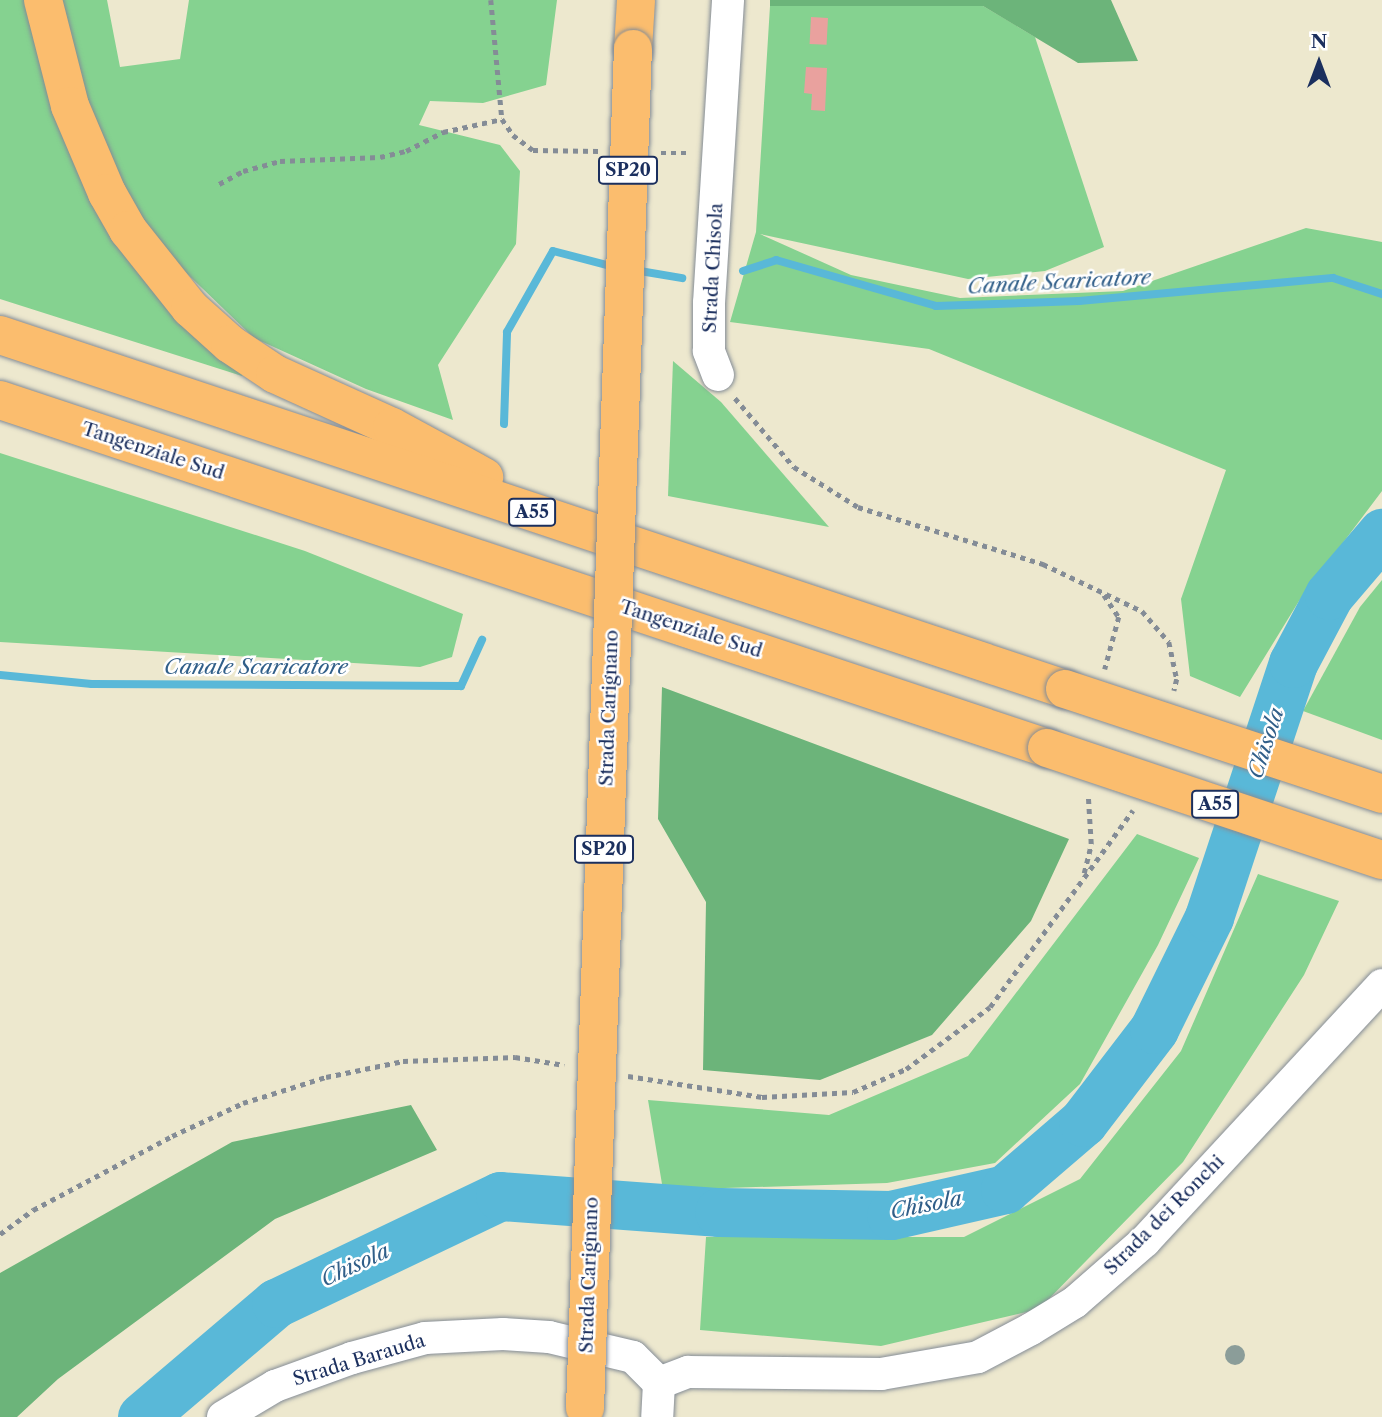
<!DOCTYPE html>
<style>
body{margin:0}
#map{position:relative;width:1382px;height:1417px;overflow:hidden;background:#ede8ce;font-family:"Libre Caslon Text",serif}
div>[style]{position:absolute}
.green>*{inset:0;background:#85d290}
.forest>*{inset:0;background:#6cb47a}
.stream>*{height:8px;margin:-4px;padding:0 4px;transform-origin:4px;border-radius:4px;background:#59b8d8}
.river>*{height:49px;margin:-24.5px;padding:0 24.5px;transform-origin:24.5px;border-radius:24.5px;background:#59b8d8}
.building>*{inset:0;background:#e9a19e;transform-origin:0 0}
.path>*{height:4.5px;margin-top:-2.25px;transform-origin:0;background:repeating-linear-gradient(90deg,#848c96 0 5px,transparent 0 10px)}
.roads{filter:drop-shadow(0 0 2px #848c96) drop-shadow(0 0 2px #848c96)}
.minor>*{height:32px;margin:-16px;padding:0 16px;transform-origin:16px;border-radius:16px;background:#fff}
.major>*{height:38px;margin:-19px;padding:0 19px;transform-origin:19px;border-radius:19px;background:#fbbd6e}
.highway>*{height:38px;margin:-19px;padding:0 19px;transform-origin:19px;border-radius:19px;background:#fbbd6e}
.bridges{filter:drop-shadow(0 0 2px #848c96) drop-shadow(0 0 2px #848c96)}
.major-bridge>*{height:38px;margin:-19px;padding:0 19px;transform-origin:19px;border-radius:19px;background:#fbbd6e}
.highway-bridge>*{height:38px;margin:-19px;padding:0 19px;transform-origin:19px;border-radius:19px;background:#fbbd6e}
.trees>*{width:20px;height:20px;margin:-10px;border-radius:50%;background:#8b9d99}
span{translate:-50% -50%;white-space:nowrap;text-align:center;line-height:1.15;-webkit-text-stroke:5px #fff;paint-order:stroke}
.shield-label span{padding:2px 5px;background:#fff;border:2px solid;border-radius:5px;-webkit-text-stroke-width:0}
.shield-label{font-size:18px;color:#1b2f5e;font-weight:700}
.street-label{font-size:19px;color:#1b2f5e}
.water-label{font-size:21px;color:#315f89;font-style:italic}
.north{position:absolute;left:1284px;top:28px;width:70px;height:70px;-webkit-text-stroke:5px #fff;paint-order:stroke;rotate:0deg;font-size:19px;font-weight:700;line-height:28px;text-align:center;color:#1b2f5e}
.north::after{content:'';display:block;margin:auto;width:24px;height:32px;background:#1b2f5e;clip-path:polygon(50% 0,100% 100%,50% 72%,0 100%)}
</style>
<div id="map">
<div class="green">
<div style="clip-path:polygon(0 0,30px 0,48px 81px,245px 369px,242px 376px,0 299px)"></div>
<div style="clip-path:polygon(58px 0,107px 0,120px 67px,180px 59px,189px 0,557px 0,546px 85px,483px 103px,430px 101px,419px 125px,500px 145px,520px 171px,516px 244px,438px 365px,453px 420px,366px 389px,254px 338px,177px 264px,128px 198px,85px 105px)"></div>
<div style="clip-path:polygon(770px 6px,983px 6px,1035px 37px,1104px 247px,1045px 271px,968px 279px,760px 234px,851px 275px,960px 298px,1123px 291px,1306px 228px,1382px 242px,1382px 491px,1299px 601px,1240px 697px,1190px 676px,1181px 599px,1226px 470px,929px 349px,730px 322px,756px 232px)"></div>
<div style="clip-path:polygon(673px 361px,721px 402px,829px 527px,668px 496px)"></div>
<div style="clip-path:polygon(0 453px,305px 551px,463px 614px,452px 657px,420px 667px,0 642px)"></div>
<div style="clip-path:polygon(1382px 580px,1382px 740px,1303px 711px,1360px 607px)"></div>
<div style="clip-path:polygon(1137px 834px,1199px 858px,1158px 945px,1080px 1084px,995px 1163px,887px 1183px,663px 1190px,648px 1100px,829px 1115px,968px 1056px)"></div>
<div style="clip-path:polygon(1258px 874px,1339px 901px,1304px 975px,1183px 1162px,1039px 1309px,881px 1346px,700px 1330px,706px 1237px,964px 1237px,1080px 1179px,1181px 1051px)"></div>
</div>
<div class="forest">
<div style="clip-path:polygon(770px 0,1111px 0,1138px 61px,1078px 63px,983px 6px,770px 6px)"></div>
<div style="clip-path:polygon(662px 687px,1069px 839px,1031px 921px,932px 1035px,820px 1080px,703px 1070px,706px 902px,658px 819px)"></div>
<div style="clip-path:polygon(411px 1105px,437px 1150px,275px 1219px,58px 1379px,17px 1417px,0 1417px,0 1273px,232px 1142px)"></div>
</div>
<div class="stream">
<div style="left:634px;top:270px;width:49px;rotate:9.5deg"></div>
<div style="left:743px;top:271px;width:35px;rotate:-18deg"></div>
<div style="left:776px;top:260px;width:166px;rotate:16deg"></div>
<div style="left:936px;top:306px;width:143px;rotate:-2deg"></div>
<div style="left:1079px;top:301px;width:255px;rotate:-5.2deg"></div>
<div style="left:1333px;top:278px;width:52px;rotate:18.1deg"></div>
<div style="left:504px;top:424px;width:92px;rotate:-88.1deg"></div>
<div style="left:507px;top:332px;width:93px;rotate:-60.4deg"></div>
<div style="left:553px;top:251px;width:63px;rotate:14.7deg"></div>
<div style="left:0;top:675px;width:92px;rotate:5.6deg"></div>
<div style="left:92px;top:684px;width:369px;rotate:0.3deg"></div>
<div style="left:461px;top:686px;width:51px;rotate:-65.5deg"></div>
</div>
<div class="river">
<div style="left:142px;top:1417px;width:176px;rotate:-40.4deg"></div>
<div style="left:276px;top:1303px;width:248px;rotate:-25.5deg"></div>
<div style="left:500px;top:1196px;width:220px;rotate:4.2deg"></div>
<div style="left:719px;top:1212px;width:172px;rotate:1deg"></div>
<div style="left:891px;top:1215px;width:117px;rotate:-12.8deg"></div>
<div style="left:1005px;top:1189px;width:103px;rotate:-40.7deg"></div>
<div style="left:1083px;top:1122px;width:117px;rotate:-52.6deg"></div>
<div style="left:1154px;top:1029px;width:125px;rotate:-63.8deg"></div>
<div style="left:1209px;top:917px;width:268px;rotate:-71.7deg"></div>
<div style="left:1293px;top:663px;width:77px;rotate:-62.1deg"></div>
<div style="left:1329px;top:595px;width:82px;rotate:-49.5deg"></div>
</div>
<div class="building">
<div style="left:811px;top:17px;width:17px;height:27px;rotate:3deg"></div>
<div style="clip-path:polygon(806px 67px,827px 68px,825px 111px,811px 110px,812px 94px,804px 93px)"></div>
</div>
<div class="path">
<div style="left:491px;top:0;width:120px;rotate:84.7deg"></div>
<div style="left:502px;top:119px;width:19px;rotate:55deg"></div>
<div style="left:513px;top:135px;width:25px;rotate:37deg"></div>
<div style="left:533px;top:150px;width:66px;rotate:0.9deg"></div>
<div style="left:661px;top:153px;width:29px"></div>
<div style="left:219px;top:184px;width:27px;rotate:-28deg"></div>
<div style="left:243px;top:171px;width:38px;rotate:-15deg"></div>
<div style="left:280px;top:161px;width:100px;rotate:-2.3deg"></div>
<div style="left:380px;top:157px;width:27px;rotate:-13deg"></div>
<div style="left:406px;top:151px;width:42px;rotate:-27.2deg"></div>
<div style="left:443px;top:132px;width:60px;rotate:-12.4deg"></div>
<div style="left:735px;top:398px;width:91px;rotate:49.5deg"></div>
<div style="left:794px;top:467px;width:75px;rotate:32deg"></div>
<div style="left:858px;top:507px;width:194px;rotate:17.1deg"></div>
<div style="left:1043px;top:564px;width:110px;rotate:25.4deg"></div>
<div style="left:1142px;top:611px;width:41px;rotate:48.9deg"></div>
<div style="left:1169px;top:642px;width:38px;rotate:78deg"></div>
<div style="left:1177px;top:679px;width:12px;rotate:104deg"></div>
<div style="left:1104px;top:595px;width:27px;rotate:56deg"></div>
<div style="left:1119px;top:617px;width:54px;rotate:105.1deg"></div>
<div style="left:1084px;top:873px;width:30px;rotate:-76deg"></div>
<div style="left:1091px;top:844px;width:49px;rotate:-93.5deg"></div>
<div style="left:628px;top:1076px;width:136px;rotate:8.9deg"></div>
<div style="left:762px;top:1097px;width:91px;rotate:-3.1deg"></div>
<div style="left:853px;top:1092px;width:58px;rotate:-23.5deg"></div>
<div style="left:906px;top:1069px;width:104px;rotate:-36.4deg"></div>
<div style="left:990px;top:1007px;width:243px;rotate:-54deg"></div>
<div style="left:0;top:1234px;width:41px;rotate:-36deg"></div>
<div style="left:33px;top:1210px;width:157px;rotate:-28deg"></div>
<div style="left:172px;top:1136px;width:78px;rotate:-24.9deg"></div>
<div style="left:243px;top:1103px;width:87px;rotate:-17.4deg"></div>
<div style="left:326px;top:1077px;width:79px;rotate:-11.7deg"></div>
<div style="left:403px;top:1061px;width:112px;rotate:-2deg"></div>
<div style="left:515px;top:1057px;width:50px;rotate:9.3deg"></div>
</div>
<div class="roads">
<div class="minor">
<div style="left:718px;top:375px;width:26px;rotate:-111deg"></div>
<div style="left:709px;top:351px;width:48px;rotate:-90deg"></div>
<div style="left:709px;top:303px;width:304px;rotate:-86.4deg"></div>
<div style="left:659px;top:1383px;width:31px;rotate:-21deg"></div>
<div style="left:688px;top:1372px;width:193px;rotate:0.6deg"></div>
<div style="left:881px;top:1374px;width:98px;rotate:-9.9deg"></div>
<div style="left:978px;top:1357px;width:60px;rotate:-27.8deg"></div>
<div style="left:1031px;top:1329px;width:52px;rotate:-31.5deg"></div>
<div style="left:1075px;top:1302px;width:93px;rotate:-41.1deg"></div>
<div style="left:1145px;top:1241px;width:349px;rotate:-47.2deg"></div>
<div style="left:223px;top:1417px;width:61px;rotate:-30.8deg"></div>
<div style="left:275px;top:1386px;width:82px;rotate:-20deg"></div>
<div style="left:352px;top:1358px;width:76px;rotate:-15.3deg"></div>
<div style="left:425px;top:1338px;width:78px;rotate:-2.9deg"></div>
<div style="left:503px;top:1334px;width:46px;rotate:3.7deg"></div>
<div style="left:549px;top:1337px;width:86px;rotate:13.4deg"></div>
<div style="left:633px;top:1357px;width:37px;rotate:45deg"></div>
<div style="left:659px;top:1383px;width:34px;rotate:93deg"></div>
</div>
<div class="major">
<div style="left:633px;top:49px;width:49px;rotate:-86.5deg"></div>
</div>
<div class="highway">
<div style="left:43px;top:0;width:109px;rotate:75.7deg"></div>
<div style="left:70px;top:106px;width:95px;rotate:67deg"></div>
<div style="left:107px;top:193px;width:43px;rotate:60.4deg"></div>
<div style="left:128px;top:230px;width:100px;rotate:51.5deg"></div>
<div style="left:190px;top:308px;width:54px;rotate:42deg"></div>
<div style="left:230px;top:344px;width:54px;rotate:33.7deg"></div>
<div style="left:275px;top:374px;width:128px;rotate:24.4deg"></div>
<div style="left:392px;top:427px;width:105px;rotate:28.5deg"></div>
<div style="left:0;top:335px;width:1122px;rotate:18.39deg"></div>
<div style="left:0;top:400px;width:1103px;rotate:18.39deg"></div>
</div>
</div>
<div class="bridges">
<div class="major-bridge">
<div style="left:585px;top:1408px;width:1360px;rotate:-87.98deg"></div>
</div>
<div class="highway-bridge">
<div style="left:1065px;top:689px;width:334px;rotate:18.3deg"></div>
<div style="left:1047px;top:748px;width:353px;rotate:18.5deg"></div>
</div>
</div>
<div class="trees">
<div style="left:1235px;top:1355px"></div>
</div>
<div class="shield-label">
<span style="left:628px;top:170px">SP20</span>
<span style="left:532px;top:512px">A55</span>
<span style="left:1215px;top:804px">A55</span>
<span style="left:604px;top:849px">SP20</span>
</div>
<div class="street-label">
<span style="left:713px;top:268px;rotate:-87deg">Strada Chisola</span>
<span style="left:153px;top:451px;rotate:18deg">Tangenziale Sud</span>
<span style="left:691px;top:629px;rotate:18deg">Tangenziale Sud</span>
<span style="left:609px;top:708px;rotate:-88deg">Strada Carignano</span>
<span style="left:1164px;top:1215px;rotate:-45deg">Strada dei Ronchi</span>
<span style="left:589px;top:1275px;rotate:-88deg">Strada Carignano</span>
<span style="left:359px;top:1360px;rotate:-17deg">Strada Barauda</span>
</div>
<div class="water-label">
<span style="left:1059px;top:282px;rotate:-3deg">Canale Scaricatore</span>
<span style="left:256px;top:667px">Canale Scaricatore</span>
<span style="left:1266px;top:743px;rotate:-72deg">Chisola</span>
<span style="left:926px;top:1205px;rotate:-11deg">Chisola</span>
<span style="left:355px;top:1265px;rotate:-25deg">Chisola</span>
</div>
<div class="north">N</div>
</div>
